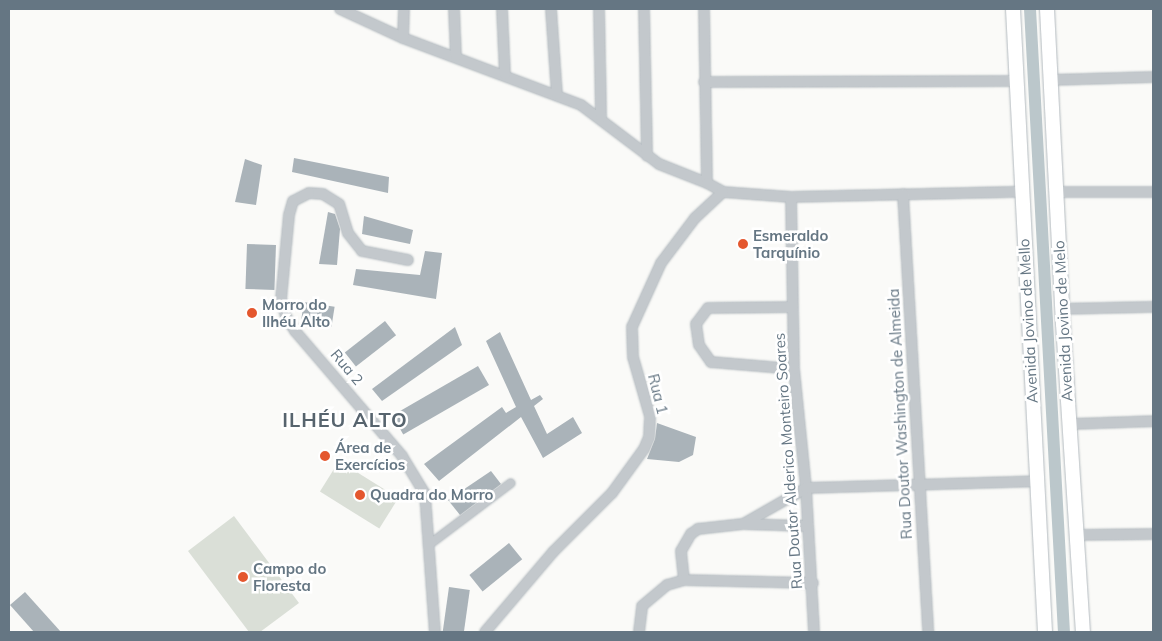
<!DOCTYPE html>
<meta charset="utf-8">
<style>
body{margin:0}
#map{position:relative;width:1162px;height:641px;overflow:hidden;background:#fafaf8;font-family:Mulish,sans-serif}
div>[style]{position:absolute}
.green>*{inset:0;background:#dadfd7;transform-origin:0 0}
.canal>*{height:12px;margin:-6px;padding:0 6px;transform-origin:6px;border-radius:6px;background:#bbc7cb}
.building>*{inset:0;background:#aab3b9;transform-origin:0 0}
.roads{filter:drop-shadow(0 0 1px #b3babf) drop-shadow(0 0 1px #b3babf)}
.pedestrian>*{height:8px;margin:-4px;padding:0 4px;transform-origin:4px;border-radius:4px;background:#c3c8cc}
.minor>*{height:10px;margin:-5px;padding:0 5px;transform-origin:5px;border-radius:5px;background:#c3c8cc}
.secondary>*{height:14px;margin:-7px;padding:0 7px;transform-origin:7px;border-radius:7px;background:#fff}
.dots>*{width:14px;height:14px;translate:-50% -50%;box-sizing:border-box;border:2px solid #fff;border-radius:50%}
span{translate:-50% -50%;white-space:nowrap;text-align:center;line-height:1.15;-webkit-text-stroke:5px #fff;paint-order:stroke}
.poi-label{font-size:15px;color:#657683;font-weight:700}
.left{translate:0 -50%;text-align:left}
.street-label{font-size:15px;color:#657683}
.district-label{font-size:20px;color:#57646e;font-weight:700;letter-spacing:1px}
.frame{position:absolute;inset:0;border:10px solid #657683;pointer-events:none}
</style>
<div id="map">
<div class="green">
<div style="left:339px;top:461px;width:70px;height:36px;rotate:32deg"></div>
<div style="clip-path:polygon(234px 516px,299px 603px,260px 632px,249px 632px,188px 551px)"></div>
</div>
<div class="canal">
<div style="left:1030px;top:9px;width:624px;rotate:86.88deg"></div>
</div>
<div class="building">
<div style="clip-path:polygon(294px 158px,389px 177px,388px 193px,292px 172px)"></div>
<div style="clip-path:polygon(245px 159px,262px 165px,256px 205px,235px 202px)"></div>
<div style="clip-path:polygon(328px 212px,335px 214px,340px 229px,337px 265px,319px 264px)"></div>
<div style="clip-path:polygon(364px 216px,413px 230px,410px 244px,362px 234px)"></div>
<div style="left:247px;top:244px;width:29px;height:45px;rotate:2deg"></div>
<div style="clip-path:polygon(425px 251px,442px 253px,436px 299px,353px 285px,356px 269px,420px 275px)"></div>
<div style="left:304px;top:302px;width:31px;height:20px;rotate:9deg"></div>
<div style="left:385px;top:321px;width:18px;height:51px;rotate:52deg"></div>
<div style="clip-path:polygon(455px 327px,462px 345px,382px 401px,372px 389px)"></div>
<div style="clip-path:polygon(500px 332px,531px 400px,540px 395px,543px 399px,534px 406px,547px 434px,573px 417px,582px 433px,543px 458px,521px 417px,439px 481px,424px 464px,502px 407px,506px 413px,516px 407px,486px 341px)"></div>
<div style="left:478px;top:366px;width:22px;height:99px;rotate:60deg"></div>
<div style="clip-path:polygon(657px 423px,696px 437px,693px 455px,679px 462px,647px 459px,655px 439px)"></div>
<div style="clip-path:polygon(491px 471px,501px 484px,460px 515px,448px 500px)"></div>
<div style="left:509px;top:543px;width:21px;height:51px;rotate:51deg"></div>
<div style="left:449px;top:587px;width:21px;height:45px;rotate:8deg"></div>
<div style="clip-path:polygon(25px 592px,61px 632px,34px 632px,10px 605px)"></div>
</div>
<div class="roads">
<div class="pedestrian">
<div style="left:430px;top:544px;width:101px;rotate:-37deg"></div>
</div>
<div class="minor">
<div style="left:340px;top:9px;width:69px;rotate:24.7deg"></div>
<div style="left:403px;top:38px;width:190px;rotate:20.6deg"></div>
<div style="left:581px;top:105px;width:98px;rotate:37.1deg"></div>
<div style="left:659px;top:164px;width:52px;rotate:21.6deg"></div>
<div style="left:454px;top:9px;width:47px;rotate:87.6deg"></div>
<div style="left:502px;top:9px;width:65px;rotate:87.4deg"></div>
<div style="left:551px;top:9px;width:85px;rotate:86deg"></div>
<div style="left:599px;top:9px;width:108px;rotate:88.9deg"></div>
<div style="left:644px;top:9px;width:147px;rotate:88.8deg"></div>
<div style="left:704px;top:9px;width:174px;rotate:89deg"></div>
<div style="left:707px;top:183px;width:18px;rotate:29deg"></div>
<div style="left:723px;top:192px;width:68px;rotate:4.2deg"></div>
<div style="left:791px;top:197px;width:229px;rotate:-1.3deg"></div>
<div style="left:403px;top:38px;width:29px;rotate:-88deg"></div>
<div style="left:1050px;top:80px;width:103px;rotate:-1.7deg"></div>
<div style="left:704px;top:82px;width:312px;rotate:-0.2deg"></div>
<div style="left:1056px;top:192px;width:97px"></div>
<div style="left:903px;top:194px;width:439px;rotate:86.7deg"></div>
<div style="left:791px;top:197px;width:172px;rotate:89deg"></div>
<div style="left:794px;top:369px;width:120px;rotate:84.2deg"></div>
<div style="left:806px;top:488px;width:144px;rotate:86.8deg"></div>
<div style="left:408px;top:260px;width:47px;rotate:-168.9deg"></div>
<div style="left:362px;top:251px;width:23px;rotate:-128deg"></div>
<div style="left:348px;top:233px;width:30px;rotate:-107deg"></div>
<div style="left:339px;top:204px;width:19px;rotate:-148deg"></div>
<div style="left:323px;top:194px;width:14px;rotate:-176deg"></div>
<div style="left:309px;top:193px;width:18px;rotate:153deg"></div>
<div style="left:293px;top:201px;width:15px;rotate:106deg"></div>
<div style="left:289px;top:215px;width:84px;rotate:95.4deg"></div>
<div style="left:281px;top:299px;width:19px;rotate:74deg"></div>
<div style="left:286px;top:317px;width:17px;rotate:57deg"></div>
<div style="left:295px;top:331px;width:165px;rotate:49.4deg"></div>
<div style="left:402px;top:456px;width:44px;rotate:58.8deg"></div>
<div style="left:425px;top:494px;width:138px;rotate:85.9deg"></div>
<div style="left:793px;top:307px;width:85px;rotate:179.3deg"></div>
<div style="left:708px;top:308px;width:20px;rotate:127deg"></div>
<div style="left:696px;top:324px;width:21px;rotate:82deg"></div>
<div style="left:699px;top:345px;width:21px;rotate:55deg"></div>
<div style="left:711px;top:362px;width:83px;rotate:4.8deg"></div>
<div style="left:1063px;top:309px;width:90px;rotate:-1.3deg"></div>
<div style="left:1069px;top:424px;width:84px;rotate:-2deg"></div>
<div style="left:743px;top:524px;width:73px;rotate:-29.7deg"></div>
<div style="left:806px;top:488px;width:231px;rotate:-1.7deg"></div>
<div style="left:1078px;top:535px;width:75px;rotate:-0.8deg"></div>
<div style="left:684px;top:580px;width:29px;rotate:-96deg"></div>
<div style="left:681px;top:551px;width:20px;rotate:-60deg"></div>
<div style="left:691px;top:534px;width:9px;rotate:-36deg"></div>
<div style="left:698px;top:529px;width:45px;rotate:-6.3deg"></div>
<div style="left:743px;top:524px;width:64px;rotate:1.8deg"></div>
<div style="left:485px;top:632px;width:105px;rotate:-49.6deg"></div>
<div style="left:553px;top:552px;width:83px;rotate:-45deg"></div>
<div style="left:612px;top:493px;width:54px;rotate:-54deg"></div>
<div style="left:644px;top:449px;width:13px;rotate:-67deg"></div>
<div style="left:649px;top:437px;width:21px;rotate:-87deg"></div>
<div style="left:650px;top:416px;width:61px;rotate:-106.1deg"></div>
<div style="left:633px;top:357px;width:30px;rotate:-92deg"></div>
<div style="left:632px;top:327px;width:70px;rotate:-65.6deg"></div>
<div style="left:661px;top:263px;width:56px;rotate:-52.9deg"></div>
<div style="left:695px;top:218px;width:38px;rotate:-43deg"></div>
<div style="left:639px;top:632px;width:26px;rotate:-83deg"></div>
<div style="left:642px;top:606px;width:33px;rotate:-40deg"></div>
<div style="left:667px;top:585px;width:18px;rotate:-16deg"></div>
<div style="left:684px;top:580px;width:129px;rotate:1.3deg"></div>
</div>
<div class="secondary">
<div style="left:1013px;top:9px;width:624px;rotate:87.06deg"></div>
<div style="left:1047px;top:9px;width:315px;rotate:87.1deg"></div>
<div style="left:1063px;top:324px;width:309px;rotate:86.3deg"></div>
</div>
</div>
<div class="dots">
<div style="left:743px;top:244px;background:#e4572e"></div>
<div style="left:252px;top:313px;background:#e4572e"></div>
<div style="left:325px;top:456px;background:#e4572e"></div>
<div style="left:360px;top:495px;background:#e4572e"></div>
<div style="left:243px;top:577px;background:#e4572e"></div>
</div>
<div class="poi-label">
<span class="left" style="left:753px;top:244px">Esmeraldo<br>Tarquínio</span>
<span class="left" style="left:262px;top:313px">Morro do<br>Ilhéu Alto</span>
<span class="left" style="left:335px;top:456px">Área de<br>Exercícios</span>
<span class="left" style="left:370px;top:495px">Quadra do Morro</span>
<span class="left" style="left:253px;top:577px">Campo do<br>Floresta</span>
</div>
<div class="street-label">
<span style="left:1028px;top:321px;rotate:-93deg">Avenida Jovino de Mello</span>
<span style="left:1063px;top:321px;rotate:-93deg">Avenida Jovino de Melo</span>
<span style="left:347px;top:367px;rotate:50deg">Rua 2</span>
<span style="left:658px;top:394px;rotate:76deg">Rua 1</span>
<span style="left:900px;top:414px;rotate:-93deg">Rua Doutor Washington de Almeida</span>
<span style="left:788px;top:461px;rotate:-94deg">Rua Doutor Alderico Monteiro Soares</span>
</div>
<div class="district-label">
<span style="left:345px;top:419px">ILHÉU ALTO</span>
</div>
<div class="frame"></div>
</div>
